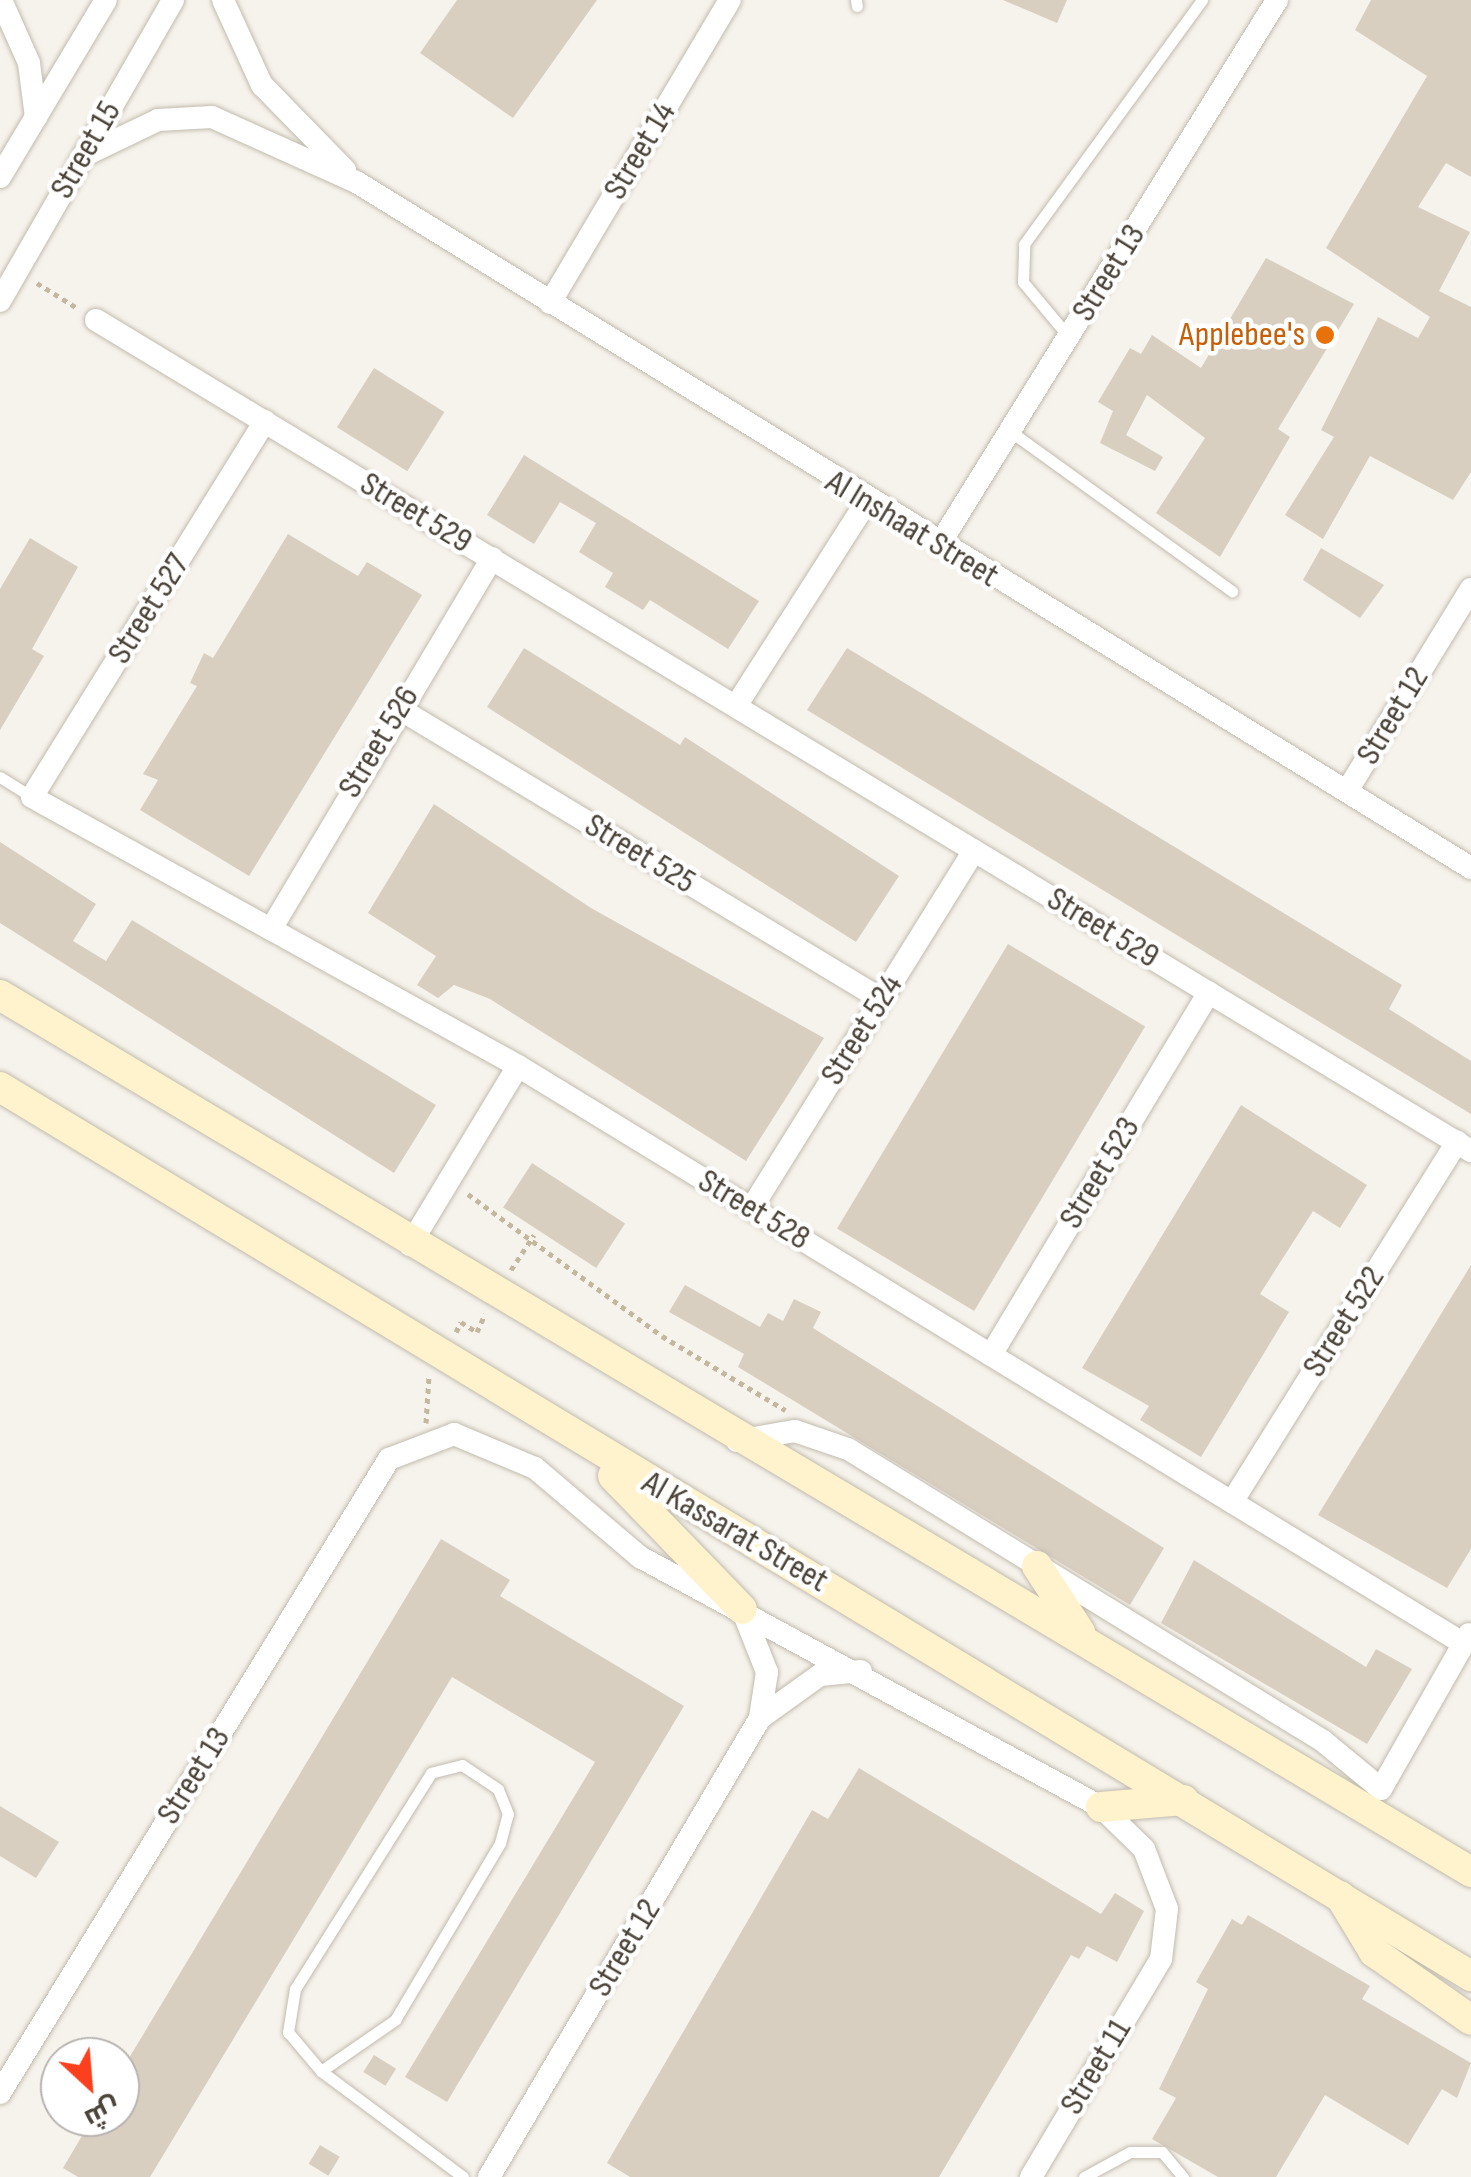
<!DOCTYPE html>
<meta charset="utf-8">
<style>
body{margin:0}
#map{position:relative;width:1471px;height:2177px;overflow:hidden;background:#f6f3ec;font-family:"Sofia Sans Condensed",Cairo,sans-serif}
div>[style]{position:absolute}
.building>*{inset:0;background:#d8cfc1;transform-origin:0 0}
.path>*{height:5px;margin-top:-2.5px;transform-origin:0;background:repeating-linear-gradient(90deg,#c4b79f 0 5px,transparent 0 10px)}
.roads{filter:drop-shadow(0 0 2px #c2bbae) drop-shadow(0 0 2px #c2bbae)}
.lane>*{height:11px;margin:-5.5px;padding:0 5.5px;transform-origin:5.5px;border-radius:5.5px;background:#fff}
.street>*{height:22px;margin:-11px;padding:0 11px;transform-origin:11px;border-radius:11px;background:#fff}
.secondary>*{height:30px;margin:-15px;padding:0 15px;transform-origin:15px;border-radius:15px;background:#fff3cd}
.dots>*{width:28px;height:28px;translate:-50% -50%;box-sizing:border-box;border:5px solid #fff;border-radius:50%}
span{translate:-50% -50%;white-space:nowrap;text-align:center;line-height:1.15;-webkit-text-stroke:9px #fff;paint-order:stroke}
.street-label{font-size:35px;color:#4b4439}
.food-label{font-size:35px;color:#c56008}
.right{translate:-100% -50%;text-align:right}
.north{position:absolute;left:40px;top:2037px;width:100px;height:100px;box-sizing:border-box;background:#fff;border:2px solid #b7b4b0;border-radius:50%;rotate:154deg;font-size:28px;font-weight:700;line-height:40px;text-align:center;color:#4b4439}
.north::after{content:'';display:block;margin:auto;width:35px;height:45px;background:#fc3f1d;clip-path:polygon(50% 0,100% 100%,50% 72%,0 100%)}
</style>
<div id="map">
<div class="building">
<div style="clip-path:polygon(457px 0,597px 0,513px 118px,420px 53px)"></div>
<div style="clip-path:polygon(1003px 0,1067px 0,1057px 23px)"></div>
<div style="clip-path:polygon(1371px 0,1471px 0,1471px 177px,1446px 163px,1418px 207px,1470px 232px,1439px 291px,1471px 307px,1471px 472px,1453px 500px,1370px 456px,1323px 539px,1285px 515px,1334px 437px,1321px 430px,1378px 317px,1418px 338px,1430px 317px,1326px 248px,1427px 76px,1355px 30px)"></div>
<div style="clip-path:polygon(1266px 258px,1354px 304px,1278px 429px,1290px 437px,1220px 557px,1156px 513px,1205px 438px,1147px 395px,1126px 435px,1163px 457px,1155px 471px,1100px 443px,1113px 411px,1098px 402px,1130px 348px,1141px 354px,1152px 335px,1201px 368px)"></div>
<div style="left:374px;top:368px;width:83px;height:70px;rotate:32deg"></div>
<div style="clip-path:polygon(524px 455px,759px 601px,728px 649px,650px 600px,643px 610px,605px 587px,613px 573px,579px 552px,596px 523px,560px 502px,534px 544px,487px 515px)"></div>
<div style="clip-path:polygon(288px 534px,358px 576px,367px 562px,422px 595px,249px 876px,140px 810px,158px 780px,143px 774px,197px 686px,190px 683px,204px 653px,213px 658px)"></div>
<div style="clip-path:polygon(30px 538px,78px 567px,32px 649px,44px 656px,0 730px,0 589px)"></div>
<div style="clip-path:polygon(1321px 548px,1384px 585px,1360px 618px,1303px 580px)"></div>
<div style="clip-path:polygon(524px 648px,680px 745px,685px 737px,899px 876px,856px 942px,487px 707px)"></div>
<div style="clip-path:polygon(847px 648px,1402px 985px,1389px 1009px,1471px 1061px,1471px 1114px,807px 710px)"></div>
<div style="clip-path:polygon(434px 804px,591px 908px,824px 1038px,746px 1161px,490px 999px,454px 985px,438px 998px,417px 985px,436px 956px,368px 913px)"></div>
<div style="clip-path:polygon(0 842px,96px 904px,73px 941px,106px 961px,132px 920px,436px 1105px,394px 1173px,0 923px)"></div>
<div style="left:1008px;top:944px;width:160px;height:332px;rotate:31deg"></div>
<div style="clip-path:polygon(1241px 1105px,1367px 1185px,1340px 1228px,1313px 1211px,1260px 1294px,1289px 1312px,1201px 1457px,1140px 1420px,1149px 1406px,1082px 1368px)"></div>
<div style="left:532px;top:1163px;width:111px;height:53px;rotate:33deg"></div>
<div style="clip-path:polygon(1471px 1265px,1471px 1549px,1447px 1588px,1318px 1515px)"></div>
<div style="clip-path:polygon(685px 1285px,760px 1327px,768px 1313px,783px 1321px,794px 1299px,821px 1312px,813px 1328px,1164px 1548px,1130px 1605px,738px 1367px,744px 1354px,669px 1312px)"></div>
<div style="clip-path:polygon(441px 1539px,510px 1580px,500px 1596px,684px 1706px,447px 2102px,405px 2077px,595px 1762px,452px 1677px,150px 2177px,78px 2177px,63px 2168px,93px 2117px,120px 2117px,120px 2073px)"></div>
<div style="clip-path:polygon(1194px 1560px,1366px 1667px,1376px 1649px,1412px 1669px,1367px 1744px,1161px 1623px)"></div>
<div style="clip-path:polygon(859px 1768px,1101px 1914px,1115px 1893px,1144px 1911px,1117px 1962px,1087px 1946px,1079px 1959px,1071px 1955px,939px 2177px,630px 2177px,607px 2163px,812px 1810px,828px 1819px)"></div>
<div style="clip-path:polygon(0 1806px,59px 1842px,36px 1878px,0 1856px)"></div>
<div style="clip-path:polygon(1248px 1915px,1370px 1986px,1362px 1999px,1471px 2063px,1457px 2098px,1442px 2089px,1408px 2145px,1325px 2095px,1276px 2177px,1218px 2177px,1152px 2139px,1176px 2098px,1159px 2089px,1208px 1989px,1196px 1982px,1232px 1919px,1242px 1925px)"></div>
<div style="left:374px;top:2055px;width:26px;height:20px;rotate:32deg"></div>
<div style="left:320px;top:2145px;width:23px;height:22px;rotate:31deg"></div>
</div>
<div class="path">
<div style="left:37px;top:283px;width:49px;rotate:31.8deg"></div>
<div style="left:468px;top:1194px;width:240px;rotate:36.2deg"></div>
<div style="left:662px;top:1336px;width:144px;rotate:31deg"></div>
<div style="left:511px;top:1270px;width:42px;rotate:-56.7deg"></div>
<div style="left:456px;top:1332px;width:11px;rotate:-63deg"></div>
<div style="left:461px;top:1322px;width:19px;rotate:32deg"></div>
<div style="left:477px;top:1332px;width:20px;rotate:-66deg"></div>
<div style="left:426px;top:1423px;width:48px;rotate:-86.4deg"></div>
</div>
<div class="roads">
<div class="lane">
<div style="left:856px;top:0;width:6px;rotate:81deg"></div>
<div style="left:1068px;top:336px;width:70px;rotate:-129.8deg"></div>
<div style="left:1023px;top:282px;width:38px;rotate:-88deg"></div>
<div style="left:1024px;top:244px;width:302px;rotate:-53.9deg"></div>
<div style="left:1014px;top:434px;width:269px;rotate:35.8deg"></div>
<div style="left:0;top:777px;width:38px;rotate:32deg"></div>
<div style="left:321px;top:2071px;width:90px;rotate:-34.6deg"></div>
<div style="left:395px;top:2020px;width:206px;rotate:-59.3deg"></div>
<div style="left:500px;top:1843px;width:30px;rotate:-75deg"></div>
<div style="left:508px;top:1814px;width:27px;rotate:-112deg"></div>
<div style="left:498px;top:1789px;width:43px;rotate:-146.3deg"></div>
<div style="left:462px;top:1765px;width:32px;rotate:166deg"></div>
<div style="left:431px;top:1773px;width:255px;rotate:122.2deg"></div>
<div style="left:295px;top:1989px;width:44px;rotate:99.2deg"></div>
<div style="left:288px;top:2032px;width:51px;rotate:49.8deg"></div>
<div style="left:321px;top:2071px;width:177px;rotate:36.7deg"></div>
<div style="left:1084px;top:2177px;width:52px;rotate:-28.5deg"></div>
<div style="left:1130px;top:2152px;width:32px"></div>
<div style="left:1162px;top:2152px;width:33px;rotate:50deg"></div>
</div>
<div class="street">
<div style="left:1px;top:0;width:69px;rotate:66deg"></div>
<div style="left:29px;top:63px;width:55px;rotate:82.7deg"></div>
<div style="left:223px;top:0;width:94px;rotate:65.4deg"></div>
<div style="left:262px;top:85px;width:119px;rotate:45.7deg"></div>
<div style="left:83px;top:156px;width:83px;rotate:-25.6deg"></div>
<div style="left:158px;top:120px;width:54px;rotate:-3.2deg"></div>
<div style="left:212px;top:117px;width:160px;rotate:24.3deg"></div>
<div style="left:358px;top:183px;width:1307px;rotate:31.61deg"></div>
<div style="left:0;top:177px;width:206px;rotate:-59.1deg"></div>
<div style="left:0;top:301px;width:347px;rotate:-60.1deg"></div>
<div style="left:550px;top:303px;width:352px;rotate:-59.3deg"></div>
<div style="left:96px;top:320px;width:1607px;rotate:31.15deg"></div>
<div style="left:265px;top:421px;width:442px;rotate:121.8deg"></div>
<div style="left:32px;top:797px;width:555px;rotate:28.96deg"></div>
<div style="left:518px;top:1066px;width:1109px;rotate:31.42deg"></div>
<div style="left:939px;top:545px;width:641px;rotate:-58.19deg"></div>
<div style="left:736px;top:706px;width:243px;rotate:-57.4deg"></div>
<div style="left:398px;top:708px;width:564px;rotate:31.07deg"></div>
<div style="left:1347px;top:791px;width:237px;rotate:-58.5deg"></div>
<div style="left:271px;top:929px;width:432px;rotate:-59.2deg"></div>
<div style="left:751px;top:1209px;width:422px;rotate:-58.1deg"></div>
<div style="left:410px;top:1245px;width:209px;rotate:-58.9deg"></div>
<div style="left:991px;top:1355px;width:423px;rotate:-59deg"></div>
<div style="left:737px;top:1441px;width:59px;rotate:-9.8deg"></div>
<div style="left:795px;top:1431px;width:56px;rotate:18.8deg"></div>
<div style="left:848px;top:1449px;width:558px;rotate:31.58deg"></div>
<div style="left:1323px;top:1741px;width:75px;rotate:39.6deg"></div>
<div style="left:1381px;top:1789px;width:178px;rotate:-60.4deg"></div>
<div style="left:1232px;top:1502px;width:425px;rotate:-58deg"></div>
<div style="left:742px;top:1609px;width:68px;rotate:68.4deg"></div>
<div style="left:767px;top:1672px;width:47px;rotate:98.7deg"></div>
<div style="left:0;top:2093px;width:744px;rotate:-58.47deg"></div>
<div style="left:389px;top:1459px;width:70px;rotate:-21deg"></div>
<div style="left:454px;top:1434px;width:88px;rotate:22.8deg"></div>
<div style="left:535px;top:1468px;width:138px;rotate:40.3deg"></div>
<div style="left:640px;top:1557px;width:524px;rotate:28.47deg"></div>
<div style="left:1101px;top:1807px;width:60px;rotate:44.3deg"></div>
<div style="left:1144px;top:1849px;width:64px;rotate:69deg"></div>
<div style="left:1167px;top:1909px;width:50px;rotate:96.8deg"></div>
<div style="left:1161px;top:1959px;width:254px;rotate:120.8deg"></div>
<div style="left:489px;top:2177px;width:533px;rotate:-59.44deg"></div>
<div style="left:760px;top:1718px;width:74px;rotate:-35.6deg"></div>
<div style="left:820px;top:1675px;width:41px;rotate:-5.6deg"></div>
</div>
<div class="secondary">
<div style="left:0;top:995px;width:1713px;rotate:30.8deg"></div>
<div style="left:0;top:1087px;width:1719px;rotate:31.15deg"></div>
<div style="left:613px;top:1476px;width:185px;rotate:45.9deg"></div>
<div style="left:1037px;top:1566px;width:79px;rotate:56.9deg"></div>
<div style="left:1101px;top:1807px;width:83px;rotate:-4.8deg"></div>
<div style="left:1340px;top:1896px;width:66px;rotate:58.7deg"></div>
<div style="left:1374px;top:1952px;width:118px;rotate:35deg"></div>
</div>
</div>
<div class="dots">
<div style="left:1325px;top:335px;background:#e8710a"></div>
</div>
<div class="street-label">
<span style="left:86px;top:150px;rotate:-60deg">Street 15</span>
<span style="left:640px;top:151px;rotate:-59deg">Street 14</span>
<span style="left:1109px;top:273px;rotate:-58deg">Street 13</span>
<span style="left:416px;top:513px;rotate:31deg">Street 529</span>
<span style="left:912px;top:529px;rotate:31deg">Al Inshaat Street</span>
<span style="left:149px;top:609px;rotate:-58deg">Street 527</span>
<span style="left:1393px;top:716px;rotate:-59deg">Street 12</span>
<span style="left:379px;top:742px;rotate:-59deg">Street 526</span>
<span style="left:640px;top:854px;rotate:31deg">Street 525</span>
<span style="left:1103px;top:928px;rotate:31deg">Street 529</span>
<span style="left:862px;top:1030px;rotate:-58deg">Street 524</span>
<span style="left:1100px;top:1173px;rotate:-59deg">Street 523</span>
<span style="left:754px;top:1210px;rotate:31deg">Street 528</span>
<span style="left:1344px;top:1322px;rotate:-58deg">Street 522</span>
<span style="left:735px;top:1532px;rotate:30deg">Al Kassarat Street</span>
<span style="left:194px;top:1776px;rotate:-58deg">Street 13</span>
<span style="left:625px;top:1948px;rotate:-59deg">Street 12</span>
<span style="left:1096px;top:2067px;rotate:-59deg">Street 11</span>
</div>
<div class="food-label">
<span class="right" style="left:1305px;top:335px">Applebee's</span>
</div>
<div class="north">ش</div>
</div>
